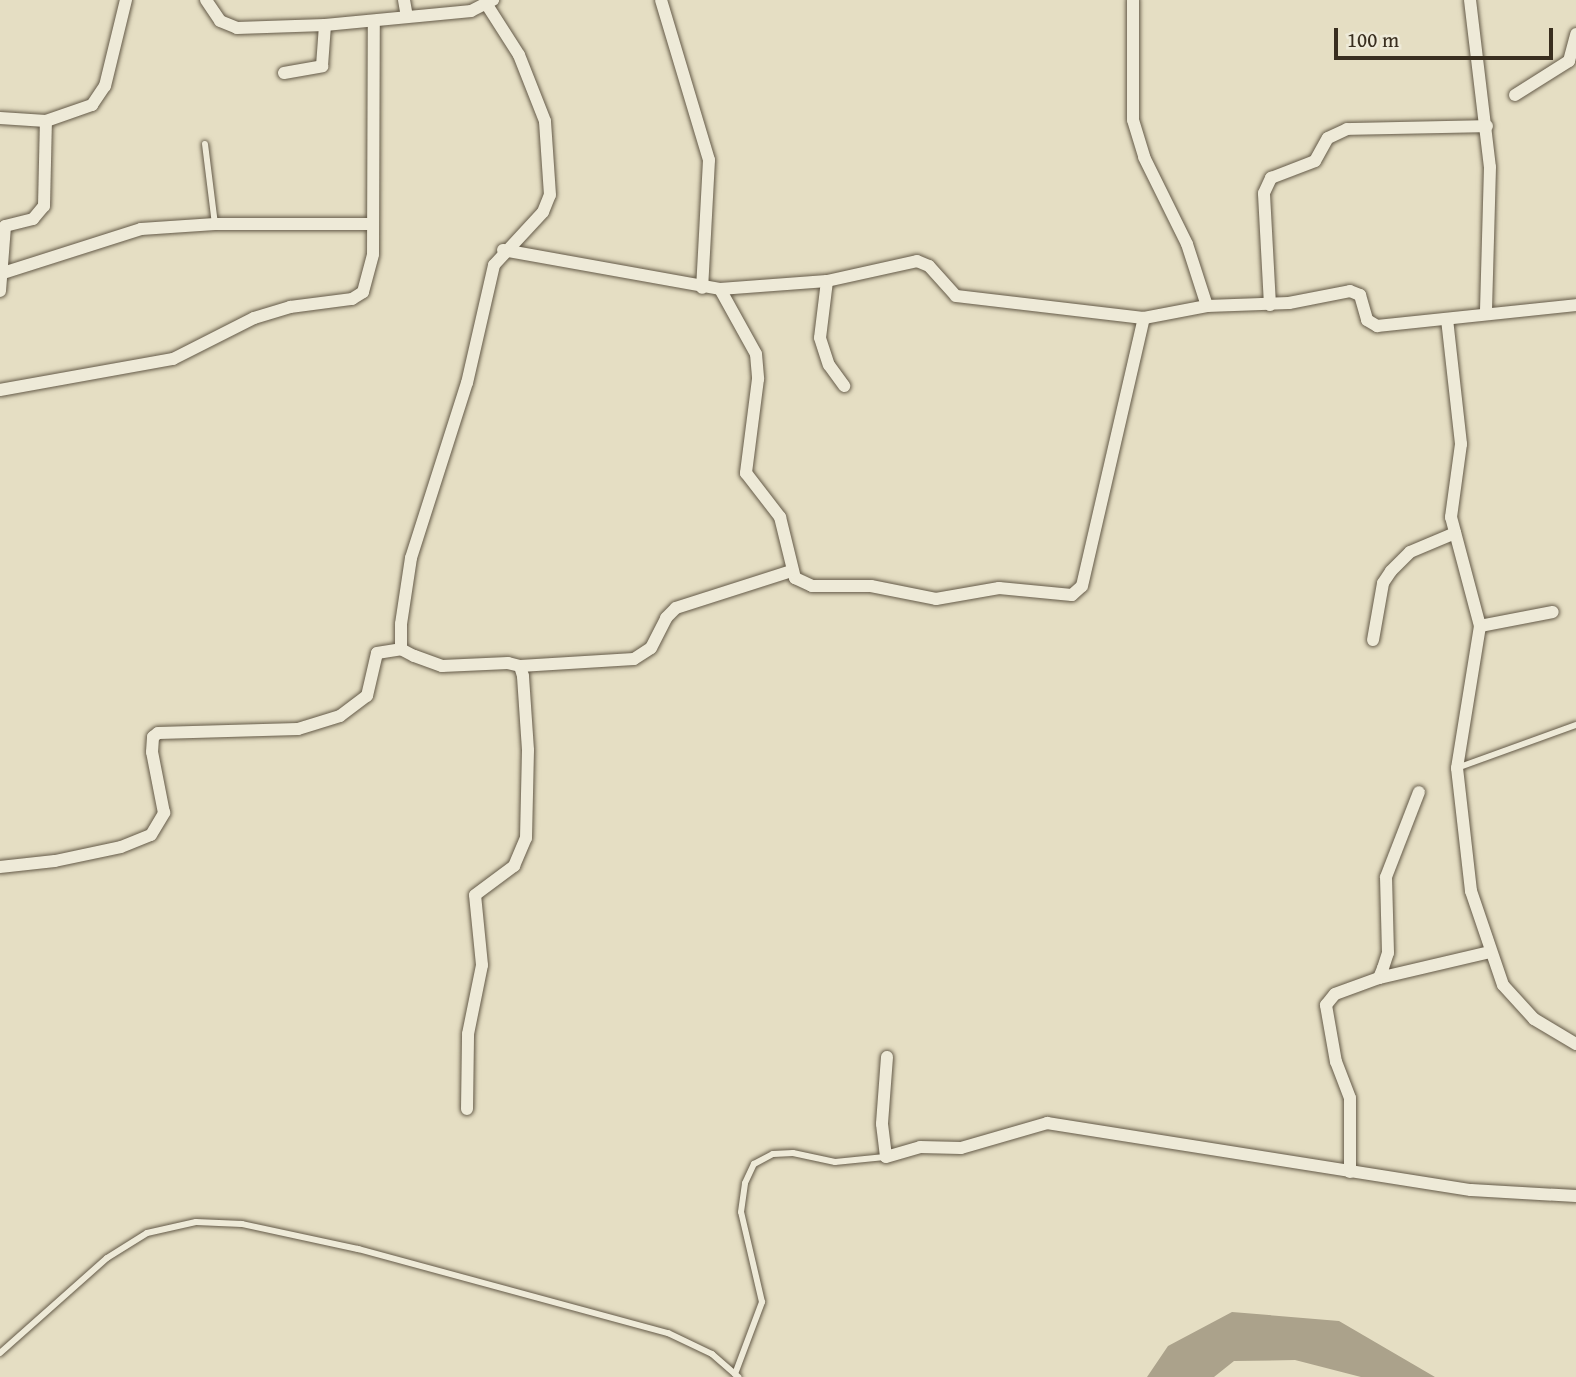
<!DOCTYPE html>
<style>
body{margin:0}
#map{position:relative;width:1576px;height:1377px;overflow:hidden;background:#e5dec3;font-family:"Gentium Book Plus",serif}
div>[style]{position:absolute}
.water>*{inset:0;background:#aba28b}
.roads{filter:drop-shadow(0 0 2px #645a48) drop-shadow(0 0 2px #645a48)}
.service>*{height:6px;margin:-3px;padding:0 3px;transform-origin:3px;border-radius:3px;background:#eeead8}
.minor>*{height:12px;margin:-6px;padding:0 6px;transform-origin:6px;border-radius:6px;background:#eeead8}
span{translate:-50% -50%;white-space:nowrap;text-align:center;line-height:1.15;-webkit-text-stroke:5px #eeead8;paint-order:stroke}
.scale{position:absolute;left:1334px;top:28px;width:219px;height:32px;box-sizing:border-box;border:4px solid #392e1f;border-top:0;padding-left:9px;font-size:21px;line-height:24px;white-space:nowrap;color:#392e1f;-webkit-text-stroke:5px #eeead8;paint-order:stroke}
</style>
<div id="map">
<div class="water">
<div style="clip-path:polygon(1232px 1312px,1339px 1321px,1435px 1377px,1361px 1377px,1295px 1360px,1234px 1361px,1214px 1377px,1147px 1377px,1168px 1346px)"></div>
</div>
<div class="roads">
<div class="service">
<div style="left:205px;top:144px;width:81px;rotate:82.9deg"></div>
<div style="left:1457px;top:768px;width:127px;rotate:-19.9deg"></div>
<div style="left:0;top:1353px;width:143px;rotate:-41.6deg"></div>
<div style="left:107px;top:1258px;width:47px;rotate:-32deg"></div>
<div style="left:147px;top:1233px;width:50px;rotate:-12.7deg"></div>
<div style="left:196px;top:1222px;width:46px;rotate:2.5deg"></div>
<div style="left:242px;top:1224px;width:119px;rotate:12.2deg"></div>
<div style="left:358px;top:1249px;width:321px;rotate:15.2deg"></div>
<div style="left:668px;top:1333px;width:49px;rotate:25.5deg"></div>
<div style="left:712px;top:1354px;width:35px;rotate:41deg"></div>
<div style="left:735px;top:1374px;width:77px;rotate:-69.4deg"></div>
<div style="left:762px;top:1302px;width:92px;rotate:-103.1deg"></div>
<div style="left:741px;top:1212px;width:29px;rotate:-82deg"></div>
<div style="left:745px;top:1183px;width:21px;rotate:-65deg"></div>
<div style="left:754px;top:1164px;width:21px;rotate:-28deg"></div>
<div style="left:773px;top:1154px;width:20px;rotate:-3deg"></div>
<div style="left:793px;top:1153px;width:43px;rotate:12.1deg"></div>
<div style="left:835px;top:1162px;width:50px;rotate:-5.7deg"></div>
</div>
<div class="minor">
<div style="left:206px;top:0;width:25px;rotate:56deg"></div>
<div style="left:220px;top:21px;width:18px;rotate:22deg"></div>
<div style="left:237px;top:28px;width:88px;rotate:-2deg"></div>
<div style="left:325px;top:25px;width:147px;rotate:-5.5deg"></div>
<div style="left:471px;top:11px;width:25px;rotate:-27deg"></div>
<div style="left:404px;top:0;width:17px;rotate:80deg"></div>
<div style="left:661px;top:0;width:167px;rotate:73.3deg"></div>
<div style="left:709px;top:160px;width:128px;rotate:93.1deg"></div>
<div style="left:1133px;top:0;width:120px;rotate:90deg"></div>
<div style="left:1133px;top:120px;width:39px;rotate:73deg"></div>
<div style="left:1144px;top:157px;width:97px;rotate:63.7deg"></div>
<div style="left:1187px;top:244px;width:65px;rotate:72.1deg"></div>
<div style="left:1470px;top:0;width:168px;rotate:83.2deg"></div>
<div style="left:1490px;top:167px;width:146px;rotate:91.6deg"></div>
<div style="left:284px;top:73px;width:39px;rotate:-10deg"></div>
<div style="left:322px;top:66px;width:41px;rotate:-85.8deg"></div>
<div style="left:1515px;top:95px;width:64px;rotate:-32.2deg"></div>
<div style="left:1569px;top:61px;width:28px;rotate:-75deg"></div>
<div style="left:0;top:118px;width:46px;rotate:3.7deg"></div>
<div style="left:46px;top:121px;width:49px;rotate:-19.2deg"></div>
<div style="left:92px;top:105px;width:23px;rotate:-56deg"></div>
<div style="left:105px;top:86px;width:89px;rotate:-76.3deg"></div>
<div style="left:503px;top:250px;width:220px;rotate:10.2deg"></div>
<div style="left:720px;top:289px;width:107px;rotate:-4.3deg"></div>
<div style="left:827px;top:281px;width:92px;rotate:-12.5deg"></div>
<div style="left:917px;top:261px;width:13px;rotate:23deg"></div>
<div style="left:929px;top:266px;width:40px;rotate:48deg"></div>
<div style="left:956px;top:296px;width:189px;rotate:6.7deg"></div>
<div style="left:3px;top:273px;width:145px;rotate:-17.7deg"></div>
<div style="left:141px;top:229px;width:74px;rotate:-3.9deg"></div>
<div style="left:215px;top:224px;width:158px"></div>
<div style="left:827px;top:281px;width:57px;rotate:97deg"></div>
<div style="left:820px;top:338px;width:28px;rotate:72deg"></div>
<div style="left:829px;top:365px;width:26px;rotate:54deg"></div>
<div style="left:720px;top:289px;width:74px;rotate:61deg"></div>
<div style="left:756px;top:354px;width:25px;rotate:85deg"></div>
<div style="left:758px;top:379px;width:95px;rotate:97.3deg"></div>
<div style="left:746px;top:473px;width:56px;rotate:52.3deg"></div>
<div style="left:780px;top:517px;width:63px;rotate:76.2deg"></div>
<div style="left:795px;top:578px;width:19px;rotate:25deg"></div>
<div style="left:812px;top:586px;width:59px"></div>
<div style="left:871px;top:586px;width:66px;rotate:11.3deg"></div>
<div style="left:936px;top:599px;width:64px;rotate:-9.9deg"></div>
<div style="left:999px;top:588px;width:73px;rotate:5.5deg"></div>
<div style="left:1072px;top:595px;width:13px;rotate:-42deg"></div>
<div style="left:1082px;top:586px;width:275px;rotate:-77deg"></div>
<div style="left:1144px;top:318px;width:64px;rotate:-10.8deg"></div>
<div style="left:1207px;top:306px;width:82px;rotate:-2.1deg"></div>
<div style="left:1289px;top:303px;width:62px;rotate:-11.1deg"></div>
<div style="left:1350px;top:291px;width:11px;rotate:22deg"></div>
<div style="left:1360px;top:295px;width:26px;rotate:74deg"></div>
<div style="left:1367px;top:320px;width:12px;rotate:31deg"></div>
<div style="left:1377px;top:326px;width:200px;rotate:-6deg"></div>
<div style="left:0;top:291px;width:65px;rotate:-85.6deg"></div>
<div style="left:5px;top:226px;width:29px;rotate:-14deg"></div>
<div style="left:33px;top:219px;width:17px;rotate:-50deg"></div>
<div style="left:44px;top:206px;width:85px;rotate:-88.7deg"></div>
<div style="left:1270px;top:305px;width:112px;rotate:-93.1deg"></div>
<div style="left:1264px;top:193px;width:17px;rotate:-65deg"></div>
<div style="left:1271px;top:178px;width:47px;rotate:-21.1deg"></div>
<div style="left:1315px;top:161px;width:26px;rotate:-61deg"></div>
<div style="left:1328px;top:138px;width:21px;rotate:-25deg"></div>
<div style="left:1347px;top:129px;width:140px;rotate:-1.2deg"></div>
<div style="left:1447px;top:319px;width:126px;rotate:83.6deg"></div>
<div style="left:1461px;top:444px;width:74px;rotate:97.8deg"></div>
<div style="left:1451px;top:517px;width:113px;rotate:75.1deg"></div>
<div style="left:1480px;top:626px;width:144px;rotate:99.2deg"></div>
<div style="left:1457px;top:768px;width:124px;rotate:83.5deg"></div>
<div style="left:1471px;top:891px;width:99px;rotate:71.2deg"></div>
<div style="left:1503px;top:985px;width:46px;rotate:47.6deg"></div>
<div style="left:1534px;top:1019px;width:49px;rotate:30.8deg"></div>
<div style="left:0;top:390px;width:176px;rotate:-10.2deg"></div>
<div style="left:173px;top:359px;width:91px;rotate:-26.8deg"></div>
<div style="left:254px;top:318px;width:38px;rotate:-17deg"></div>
<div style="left:290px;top:307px;width:63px;rotate:-7.4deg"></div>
<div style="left:352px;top:299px;width:13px;rotate:-32deg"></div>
<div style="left:363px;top:292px;width:39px;rotate:-75deg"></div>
<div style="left:373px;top:254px;width:233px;rotate:-89.8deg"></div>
<div style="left:1480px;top:626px;width:74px;rotate:-10.9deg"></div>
<div style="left:1373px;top:640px;width:58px;rotate:-80deg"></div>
<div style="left:1383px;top:583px;width:14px;rotate:-56deg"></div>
<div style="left:1391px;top:571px;width:27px;rotate:-45deg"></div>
<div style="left:1410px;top:552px;width:49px;rotate:-22.9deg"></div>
<div style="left:520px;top:666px;width:114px;rotate:-3.5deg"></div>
<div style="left:634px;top:659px;width:20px;rotate:-33deg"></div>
<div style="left:651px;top:648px;width:34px;rotate:-63deg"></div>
<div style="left:666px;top:618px;width:14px;rotate:-45deg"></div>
<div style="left:676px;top:608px;width:121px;rotate:-17.8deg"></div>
<div style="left:0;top:867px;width:55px;rotate:-6.2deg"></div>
<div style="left:55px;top:861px;width:67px;rotate:-12deg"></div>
<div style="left:121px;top:847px;width:32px;rotate:-22deg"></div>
<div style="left:151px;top:835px;width:26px;rotate:-59deg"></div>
<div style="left:164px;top:813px;width:62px;rotate:-101.1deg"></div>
<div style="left:152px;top:752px;width:15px;rotate:-86deg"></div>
<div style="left:153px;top:737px;width:6px;rotate:-39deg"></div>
<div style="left:158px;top:733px;width:140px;rotate:-1.6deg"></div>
<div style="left:298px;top:729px;width:44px;rotate:-17.2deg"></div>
<div style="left:340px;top:716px;width:34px;rotate:-37deg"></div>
<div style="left:367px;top:696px;width:44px;rotate:-76.9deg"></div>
<div style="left:377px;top:653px;width:24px;rotate:-9deg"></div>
<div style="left:1379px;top:978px;width:114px;rotate:-13.2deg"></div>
<div style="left:887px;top:1057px;width:67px;rotate:94.3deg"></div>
<div style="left:882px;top:1124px;width:33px;rotate:83deg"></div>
<div style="left:886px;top:1157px;width:35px;rotate:-16deg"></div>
<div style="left:920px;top:1147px;width:41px;rotate:1.4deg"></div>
<div style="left:961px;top:1148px;width:90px;rotate:-16.2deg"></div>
<div style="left:1047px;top:1123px;width:429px;rotate:9deg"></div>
<div style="left:1471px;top:1190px;width:105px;rotate:3.3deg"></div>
<div style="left:467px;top:1109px;width:75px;rotate:-89.2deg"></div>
<div style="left:468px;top:1034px;width:70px;rotate:-78.5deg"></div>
<div style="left:482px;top:965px;width:70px;rotate:-95.7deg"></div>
<div style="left:475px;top:895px;width:49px;rotate:-36.6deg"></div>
<div style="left:514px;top:866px;width:30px;rotate:-67deg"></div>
<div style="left:526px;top:838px;width:88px;rotate:-88.7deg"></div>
<div style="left:528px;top:750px;width:74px;rotate:-93.9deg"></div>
<div style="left:523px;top:676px;width:10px;rotate:-107deg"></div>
<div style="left:520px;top:666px;width:12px;rotate:-166deg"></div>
<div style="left:508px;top:663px;width:66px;rotate:177.4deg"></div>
<div style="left:442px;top:666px;width:30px;rotate:-160deg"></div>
<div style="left:414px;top:656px;width:15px;rotate:-152deg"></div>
<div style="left:401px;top:649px;width:25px;rotate:-90deg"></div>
<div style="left:401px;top:624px;width:67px;rotate:-81.4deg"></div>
<div style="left:411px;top:558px;width:184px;rotate:-72.3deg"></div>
<div style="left:467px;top:383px;width:121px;rotate:-77.1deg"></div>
<div style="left:494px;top:265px;width:72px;rotate:-47.2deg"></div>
<div style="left:543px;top:212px;width:18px;rotate:-68deg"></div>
<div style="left:550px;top:195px;width:74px;rotate:-93.9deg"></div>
<div style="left:545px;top:121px;width:71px;rotate:-111.5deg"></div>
<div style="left:519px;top:55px;width:59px;rotate:-122.6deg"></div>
<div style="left:1350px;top:1172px;width:74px;rotate:-90deg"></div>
<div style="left:1350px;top:1098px;width:39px;rotate:-111deg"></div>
<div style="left:1336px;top:1062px;width:58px;rotate:-100deg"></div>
<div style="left:1326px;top:1005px;width:14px;rotate:-51deg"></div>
<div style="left:1335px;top:994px;width:47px;rotate:-20deg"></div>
<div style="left:1379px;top:978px;width:11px;rotate:-68deg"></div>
<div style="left:1383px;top:968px;width:16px;rotate:-72deg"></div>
<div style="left:1388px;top:953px;width:76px;rotate:-91.5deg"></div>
<div style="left:1386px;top:877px;width:91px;rotate:-68.8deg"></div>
</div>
</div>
<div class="scale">100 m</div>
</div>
